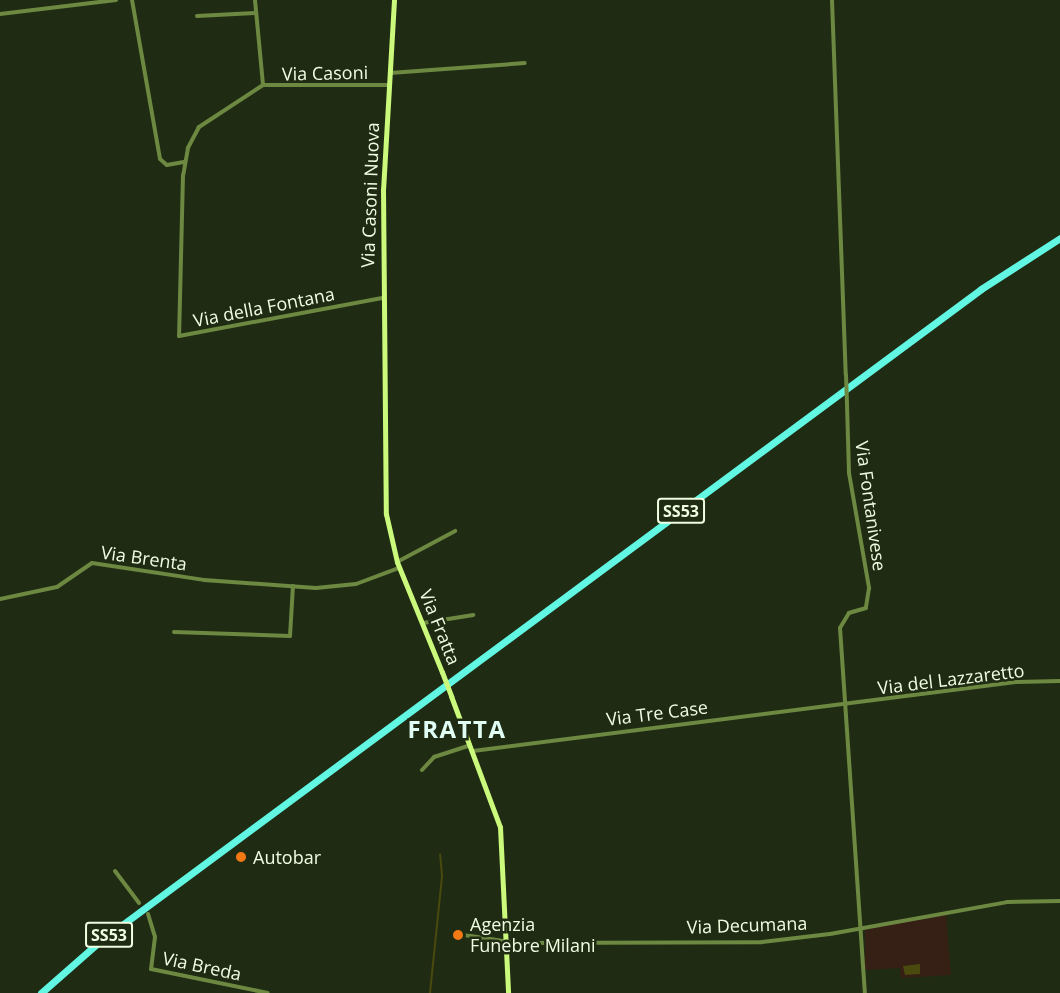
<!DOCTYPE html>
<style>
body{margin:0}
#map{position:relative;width:1060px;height:993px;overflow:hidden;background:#1f2c13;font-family:"Open Sans",sans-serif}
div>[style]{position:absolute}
.green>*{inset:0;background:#362016}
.water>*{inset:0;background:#4a490e}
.stream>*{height:1.5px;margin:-0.75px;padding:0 0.75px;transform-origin:0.75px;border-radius:0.75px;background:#4a490e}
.street>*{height:4px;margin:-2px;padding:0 2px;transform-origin:2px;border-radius:2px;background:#6d8841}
.secondary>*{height:5px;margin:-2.5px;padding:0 2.5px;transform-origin:2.5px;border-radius:2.5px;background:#caf97b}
.highway>*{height:7px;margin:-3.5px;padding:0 3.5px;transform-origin:3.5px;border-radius:3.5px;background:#61f7e3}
.street-bridge>*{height:4px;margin:-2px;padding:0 2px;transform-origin:2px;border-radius:2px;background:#6d8841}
.secondary-bridge>*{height:5px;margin:-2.5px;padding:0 2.5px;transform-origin:2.5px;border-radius:2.5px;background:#caf97b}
.dots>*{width:16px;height:16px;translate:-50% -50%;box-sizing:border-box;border:3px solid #1f2c13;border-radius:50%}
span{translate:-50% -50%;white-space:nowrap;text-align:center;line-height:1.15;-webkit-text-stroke:5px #1f2c13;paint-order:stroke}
.shield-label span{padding:2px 4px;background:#1f2c13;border:2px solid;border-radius:4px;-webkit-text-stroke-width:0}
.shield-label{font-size:16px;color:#f0fde0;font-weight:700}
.street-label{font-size:18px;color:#f0fde0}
.poi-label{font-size:18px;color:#f0fde0}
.left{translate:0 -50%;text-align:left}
.district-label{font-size:24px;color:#e1fef5;font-weight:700;letter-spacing:1.5px}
</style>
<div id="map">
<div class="green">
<div style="clip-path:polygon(946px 913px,951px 975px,901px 978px,900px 968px,865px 970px,865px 930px)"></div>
</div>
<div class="water">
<div style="clip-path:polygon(920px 964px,920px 974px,905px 975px,903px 966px)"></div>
</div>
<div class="stream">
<div style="left:430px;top:993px;width:118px;rotate:-84.1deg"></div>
<div style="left:442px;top:876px;width:21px;rotate:-95deg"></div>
</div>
<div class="street">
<div style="left:132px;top:0;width:161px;rotate:80deg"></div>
<div style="left:160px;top:159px;width:9px;rotate:41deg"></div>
<div style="left:167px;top:165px;width:17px;rotate:-10deg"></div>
<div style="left:255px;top:0;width:85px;rotate:84.6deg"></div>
<div style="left:263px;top:85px;width:126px"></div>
<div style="left:832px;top:0;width:375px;rotate:87.9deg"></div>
<div style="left:0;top:14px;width:117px;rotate:-6.9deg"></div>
<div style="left:197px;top:16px;width:58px;rotate:-3deg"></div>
<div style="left:390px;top:73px;width:135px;rotate:-4.2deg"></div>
<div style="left:263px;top:85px;width:77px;rotate:146.7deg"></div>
<div style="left:199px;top:127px;width:24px;rotate:118deg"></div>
<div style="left:188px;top:148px;width:27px;rotate:100deg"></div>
<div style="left:183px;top:175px;width:161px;rotate:91.4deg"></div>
<div style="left:179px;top:336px;width:208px;rotate:-10.6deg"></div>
<div style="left:847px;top:405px;width:68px;rotate:88.3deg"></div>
<div style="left:849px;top:473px;width:117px;rotate:80.1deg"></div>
<div style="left:869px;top:588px;width:20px;rotate:99deg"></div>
<div style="left:866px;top:608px;width:18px;rotate:164deg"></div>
<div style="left:849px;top:613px;width:17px;rotate:121deg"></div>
<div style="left:840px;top:628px;width:366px;rotate:86.1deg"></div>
<div style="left:397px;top:562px;width:66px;rotate:-28.1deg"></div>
<div style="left:0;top:599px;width:58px;rotate:-11.9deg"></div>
<div style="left:57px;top:587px;width:42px;rotate:-34.4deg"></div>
<div style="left:92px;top:563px;width:113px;rotate:8.6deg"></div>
<div style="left:204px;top:580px;width:112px;rotate:4.1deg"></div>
<div style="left:316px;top:588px;width:40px;rotate:-5.7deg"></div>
<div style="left:356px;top:584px;width:46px;rotate:-20.4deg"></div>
<div style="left:423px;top:623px;width:51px;rotate:-9.1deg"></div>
<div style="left:174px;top:632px;width:116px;rotate:2deg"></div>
<div style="left:290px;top:636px;width:50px;rotate:-86.6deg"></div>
<div style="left:473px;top:751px;width:547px;rotate:-7.24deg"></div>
<div style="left:1016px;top:682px;width:44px;rotate:-1.3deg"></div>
<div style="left:422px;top:770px;width:18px;rotate:-47deg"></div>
<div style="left:434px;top:757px;width:38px;rotate:-18deg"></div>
<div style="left:115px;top:871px;width:40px;rotate:53deg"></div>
<div style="left:148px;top:914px;width:24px;rotate:73deg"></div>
<div style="left:155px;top:937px;width:32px;rotate:97deg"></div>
<div style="left:151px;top:969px;width:119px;rotate:11.6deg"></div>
<div style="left:464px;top:935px;width:54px;rotate:8.6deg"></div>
<div style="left:517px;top:943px;width:245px;rotate:-0.2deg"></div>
<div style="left:762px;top:942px;width:68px;rotate:-6.7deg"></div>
<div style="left:830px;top:934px;width:180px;rotate:-10.2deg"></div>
<div style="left:1007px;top:902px;width:53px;rotate:-1.1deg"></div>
</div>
<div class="secondary">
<div style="left:394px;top:0;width:189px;rotate:93.3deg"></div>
<div style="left:383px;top:189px;width:325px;rotate:89.5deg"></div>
<div style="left:386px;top:514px;width:49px;rotate:77.1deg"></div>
<div style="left:397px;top:562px;width:119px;rotate:67.8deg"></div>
<div style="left:451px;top:696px;width:140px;rotate:69.5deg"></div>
<div style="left:500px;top:827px;width:166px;rotate:87.2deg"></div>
</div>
<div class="highway">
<div style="left:41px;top:993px;width:77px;rotate:-41.3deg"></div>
<div style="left:99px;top:942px;width:1097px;rotate:-36.51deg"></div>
<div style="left:981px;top:289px;width:94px;rotate:-32.8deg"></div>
</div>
<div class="street-bridge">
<div style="left:846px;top:375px;width:30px;rotate:88deg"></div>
</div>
<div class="secondary-bridge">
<div style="left:442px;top:672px;width:26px;rotate:69deg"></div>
</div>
<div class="dots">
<div style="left:241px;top:857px;background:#f47915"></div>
<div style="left:458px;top:935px;background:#f47915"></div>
</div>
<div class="shield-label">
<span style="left:681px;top:511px">SS53</span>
<span style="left:109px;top:935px">SS53</span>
</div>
<div class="street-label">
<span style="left:325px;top:73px;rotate:-1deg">Via Casoni</span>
<span style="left:370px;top:195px;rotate:-88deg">Via Casoni Nuova</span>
<span style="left:264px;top:307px;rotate:-11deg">Via della Fontana</span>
<span style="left:871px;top:506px;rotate:82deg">Via Fontanivese</span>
<span style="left:144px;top:558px;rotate:8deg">Via Brenta</span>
<span style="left:440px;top:627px;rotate:68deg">Via Fratta</span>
<span style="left:951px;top:679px;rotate:-7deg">Via del Lazzaretto</span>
<span style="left:657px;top:713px;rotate:-7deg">Via Tre Case</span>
<span style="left:747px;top:925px;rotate:-2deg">Via Decumana</span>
<span style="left:202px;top:966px;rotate:12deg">Via Breda</span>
</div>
<div class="poi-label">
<span class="left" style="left:253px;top:857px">Autobar</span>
<span class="left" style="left:470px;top:935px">Agenzia<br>Funebre Milani</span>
</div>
<div class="district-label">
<span style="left:457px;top:729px">FRATTA</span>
</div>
</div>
